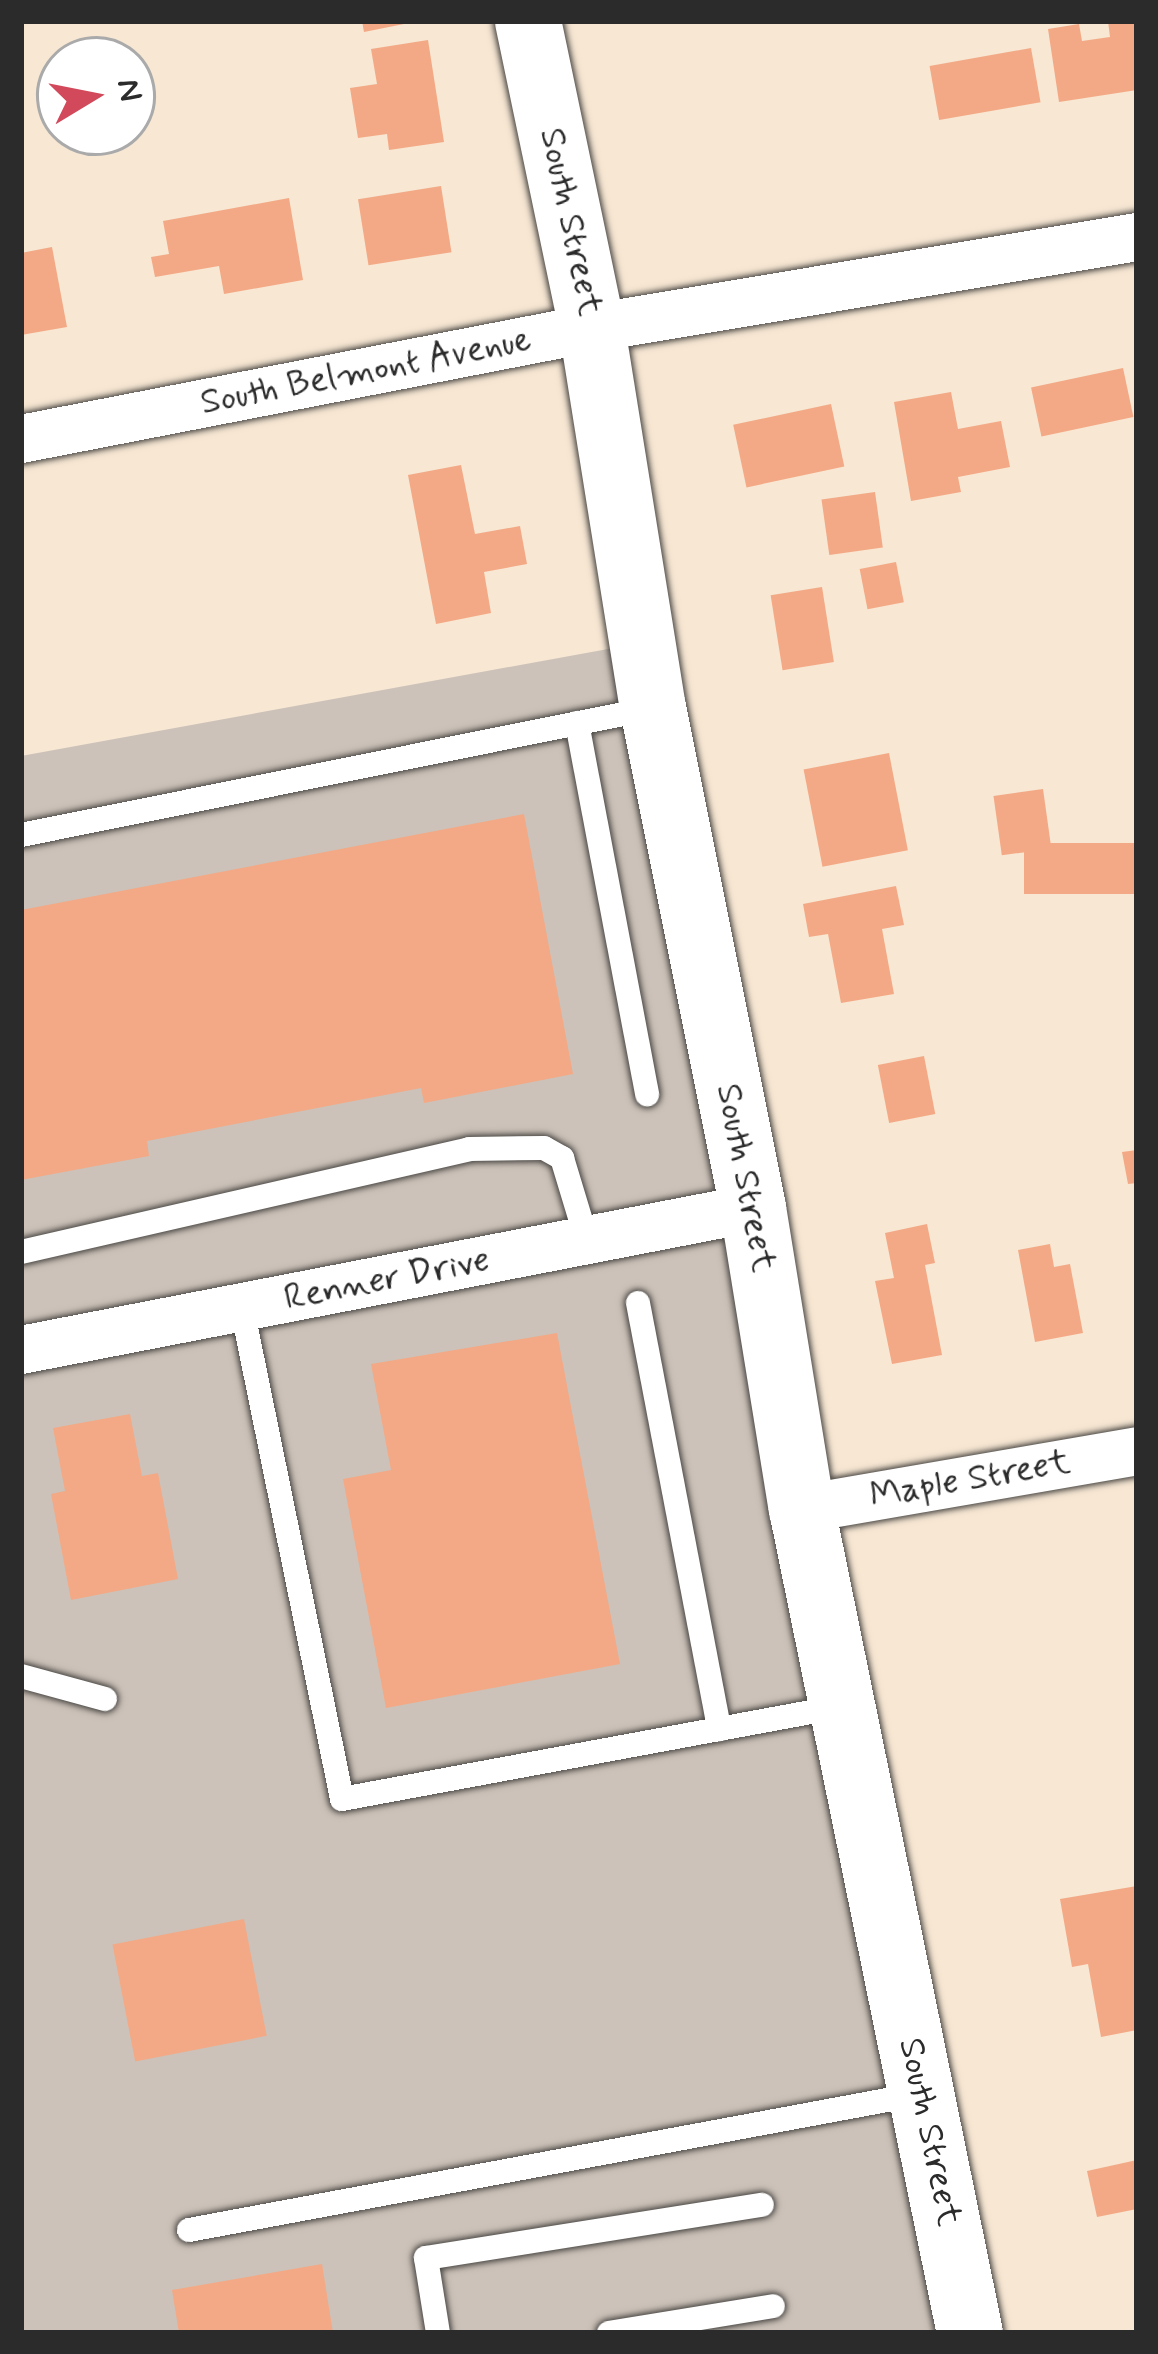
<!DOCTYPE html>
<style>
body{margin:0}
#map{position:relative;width:1158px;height:2354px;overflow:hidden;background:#f7e7d3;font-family:Mynerve,sans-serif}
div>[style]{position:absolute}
.industrial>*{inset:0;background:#ccc2b9}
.building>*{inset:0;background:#f3a985;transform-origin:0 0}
.roads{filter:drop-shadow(0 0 3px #4a4744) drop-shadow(0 0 3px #4a4744)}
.lane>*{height:24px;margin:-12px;padding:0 12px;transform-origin:12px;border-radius:12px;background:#fff}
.street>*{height:48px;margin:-24px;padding:0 24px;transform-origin:24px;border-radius:24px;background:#fff}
.secondary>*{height:66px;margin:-33px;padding:0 33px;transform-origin:33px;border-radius:33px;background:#fff}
span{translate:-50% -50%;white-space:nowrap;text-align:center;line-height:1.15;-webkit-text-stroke:10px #fff;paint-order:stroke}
.street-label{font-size:36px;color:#2b2b2b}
.frame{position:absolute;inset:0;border:24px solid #2b2b2b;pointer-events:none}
.north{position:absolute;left:36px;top:36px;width:120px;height:120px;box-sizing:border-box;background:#fff;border:3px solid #aaa;border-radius:50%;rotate:80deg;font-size:33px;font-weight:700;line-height:48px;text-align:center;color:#2b2b2b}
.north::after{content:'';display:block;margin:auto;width:42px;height:54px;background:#d1495b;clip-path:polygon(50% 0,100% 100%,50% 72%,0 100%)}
</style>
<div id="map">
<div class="industrial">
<div style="clip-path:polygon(630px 645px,963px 2333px,21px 2333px,21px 756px)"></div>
</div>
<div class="building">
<div style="clip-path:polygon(362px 21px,409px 21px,409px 23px,364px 32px)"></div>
<div style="clip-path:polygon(1108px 21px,1137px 21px,1137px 90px,1059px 102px,1048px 29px,1079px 24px,1082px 41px,1110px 37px)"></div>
<div style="clip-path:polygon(428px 40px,444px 142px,389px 150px,387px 134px,358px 138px,350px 88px,377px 84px,371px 49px)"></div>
<div style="left:1031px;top:48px;width:55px;height:103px;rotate:80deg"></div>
<div style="left:441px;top:186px;width:67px;height:84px;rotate:81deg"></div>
<div style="clip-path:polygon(289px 198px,303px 280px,224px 294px,219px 266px,155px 277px,151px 257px,169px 254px,163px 221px)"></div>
<div style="clip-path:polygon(52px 247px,67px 327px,21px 335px,21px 253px)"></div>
<div style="left:1123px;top:368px;width:50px;height:94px;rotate:78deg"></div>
<div style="clip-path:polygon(951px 392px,958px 429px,1001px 421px,1010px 467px,958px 477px,961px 492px,911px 501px,894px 402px)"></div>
<div style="left:831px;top:404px;width:64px;height:100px;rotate:78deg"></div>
<div style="clip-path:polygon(461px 465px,475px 534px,520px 526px,527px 564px,484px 572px,491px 613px,436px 624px,408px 475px)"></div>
<div style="left:875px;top:492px;width:56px;height:54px;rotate:82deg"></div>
<div style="left:896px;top:562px;width:41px;height:37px;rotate:79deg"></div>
<div style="left:822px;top:587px;width:76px;height:52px;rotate:81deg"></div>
<div style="left:889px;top:753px;width:99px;height:87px;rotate:79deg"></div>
<div style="left:1043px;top:789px;width:60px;height:50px;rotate:82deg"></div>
<div style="clip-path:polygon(524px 814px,573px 1074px,424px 1103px,421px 1088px,147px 1141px,149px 1156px,21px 1180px,21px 910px)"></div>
<div style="left:1137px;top:843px;width:51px;height:113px;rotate:90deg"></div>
<div style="clip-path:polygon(896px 886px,904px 925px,882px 929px,894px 994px,841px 1003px,828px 934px,809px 937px,803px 904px)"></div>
<div style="left:924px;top:1056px;width:59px;height:47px;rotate:79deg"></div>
<div style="clip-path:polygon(1137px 1150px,1137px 1183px,1128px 1184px,1122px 1152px)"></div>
<div style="clip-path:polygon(927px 1224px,935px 1263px,925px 1265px,942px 1355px,892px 1364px,875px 1281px,894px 1278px,885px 1233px)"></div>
<div style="clip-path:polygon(1050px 1244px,1054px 1267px,1070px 1264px,1083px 1333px,1035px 1342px,1018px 1250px)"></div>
<div style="clip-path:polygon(557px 1333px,620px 1664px,386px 1708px,343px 1479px,391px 1470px,371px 1364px)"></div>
<div style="clip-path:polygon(130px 1414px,142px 1476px,158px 1473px,178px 1579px,71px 1600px,51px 1494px,65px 1491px,53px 1428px)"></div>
<div style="clip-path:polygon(1137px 1886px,1137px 2030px,1101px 2037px,1088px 1964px,1072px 1967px,1060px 1899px)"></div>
<div style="left:244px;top:1919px;width:119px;height:134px;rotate:79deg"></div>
<div style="clip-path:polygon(1137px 2160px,1137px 2209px,1097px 2217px,1087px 2171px)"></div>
<div style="clip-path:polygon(322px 2264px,333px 2333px,179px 2333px,172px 2290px)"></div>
</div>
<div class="roads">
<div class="lane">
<div style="left:577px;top:723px;width:378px;rotate:79.3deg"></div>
<div style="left:21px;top:835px;width:640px;rotate:-11.36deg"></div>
<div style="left:21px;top:1252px;width:460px;rotate:-12.9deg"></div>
<div style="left:469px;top:1149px;width:75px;rotate:-0.8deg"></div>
<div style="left:544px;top:1148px;width:21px;rotate:29deg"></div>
<div style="left:562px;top:1158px;width:87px;rotate:73.2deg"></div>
<div style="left:638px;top:1303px;width:434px;rotate:79.2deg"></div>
<div style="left:242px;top:1308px;width:501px;rotate:78.49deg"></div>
<div style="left:342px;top:1799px;width:504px;rotate:-10.51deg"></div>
<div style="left:21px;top:1676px;width:87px;rotate:15.3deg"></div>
<div style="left:189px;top:2230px;width:743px;rotate:-10.55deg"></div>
<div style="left:438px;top:2333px;width:76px;rotate:-99.1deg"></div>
<div style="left:426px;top:2258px;width:340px;rotate:-9deg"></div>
<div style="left:609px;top:2333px;width:166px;rotate:-9.3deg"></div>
</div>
<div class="street">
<div style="left:21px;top:439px;width:582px;rotate:-11deg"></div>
<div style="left:592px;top:328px;width:553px;rotate:-9.48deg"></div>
<div style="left:21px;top:1350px;width:746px;rotate:-10.98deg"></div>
<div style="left:802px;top:1509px;width:340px;rotate:-9.8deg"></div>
</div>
<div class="secondary">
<div style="left:528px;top:21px;width:314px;rotate:78.2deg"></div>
<div style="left:592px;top:328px;width:385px;rotate:80.9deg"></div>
<div style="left:653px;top:708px;width:510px;rotate:78.69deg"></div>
<div style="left:753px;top:1208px;width:305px;rotate:80.8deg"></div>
<div style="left:802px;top:1509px;width:841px;rotate:78.48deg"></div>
</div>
</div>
<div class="street-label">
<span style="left:570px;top:222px;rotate:78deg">South Street</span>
<span style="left:366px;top:372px;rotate:-11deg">South Belmont Avenue</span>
<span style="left:745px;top:1178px;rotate:79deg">South Street</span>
<span style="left:387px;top:1280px;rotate:-11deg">Renner Drive</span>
<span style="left:970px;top:1480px;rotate:-10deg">Maple Street</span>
<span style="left:929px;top:2132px;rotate:78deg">South Street</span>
</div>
<div class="frame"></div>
<div class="north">N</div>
</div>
